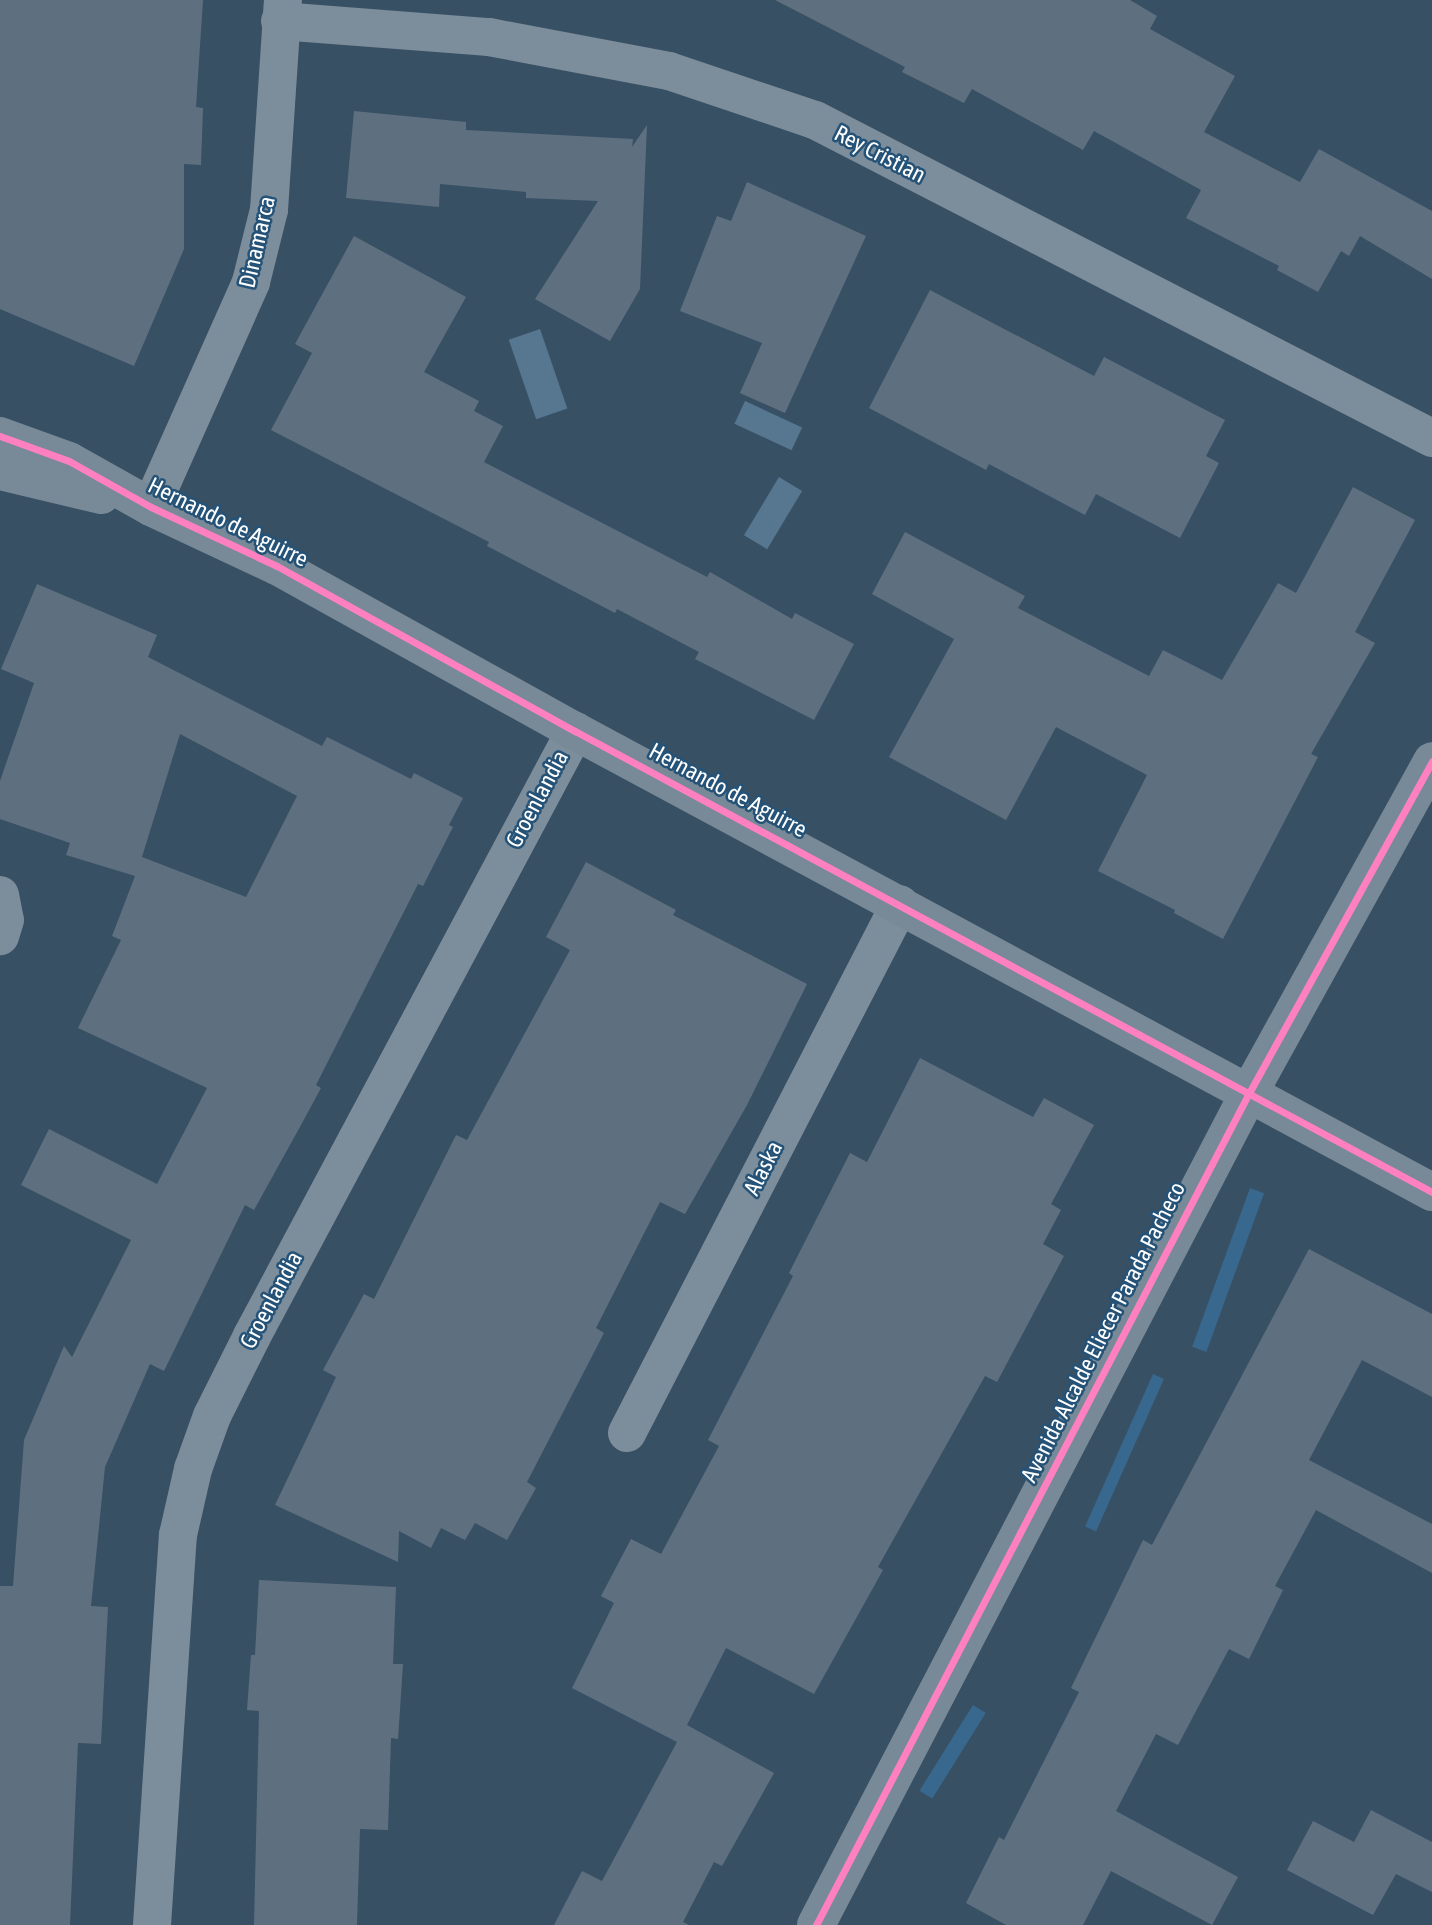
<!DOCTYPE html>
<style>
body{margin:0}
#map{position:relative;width:1432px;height:1925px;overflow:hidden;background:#385064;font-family:"Asap Condensed",sans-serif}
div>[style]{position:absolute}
.green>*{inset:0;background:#39688e;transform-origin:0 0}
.water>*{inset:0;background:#577791;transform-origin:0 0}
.building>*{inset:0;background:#5e7080}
.street>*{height:38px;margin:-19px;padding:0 19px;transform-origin:19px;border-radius:19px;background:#7c8d9b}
.secondary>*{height:38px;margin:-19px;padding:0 19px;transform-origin:19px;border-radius:19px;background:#788a97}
.cycleway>*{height:7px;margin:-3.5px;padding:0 3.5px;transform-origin:3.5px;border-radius:3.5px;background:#ff80c0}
span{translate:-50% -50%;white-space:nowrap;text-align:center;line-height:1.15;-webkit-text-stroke:5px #255277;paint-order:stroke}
.street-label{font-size:23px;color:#fff}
</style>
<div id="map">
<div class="green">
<div style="left:1250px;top:1188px;width:15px;height:169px;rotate:20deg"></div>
<div style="left:1153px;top:1374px;width:12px;height:167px;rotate:24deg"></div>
<div style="left:973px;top:1705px;width:15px;height:101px;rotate:32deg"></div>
</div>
<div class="water">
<div style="left:540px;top:329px;width:84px;height:33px;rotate:71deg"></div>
<div style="left:745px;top:401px;width:63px;height:25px;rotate:25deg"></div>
<div style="left:779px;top:477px;width:27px;height:68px;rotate:31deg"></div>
</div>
<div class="building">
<div style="clip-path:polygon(0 0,203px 0,196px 107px,203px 108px,201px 165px,184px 164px,184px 249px,134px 366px,0 309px)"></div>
<div style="clip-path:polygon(775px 0,1130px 0,1157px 16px,1150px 29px,1235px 76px,1204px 132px,1300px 182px,1319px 149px,1432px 211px,1432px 279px,1360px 236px,1349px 256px,1341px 251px,1318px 292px,1277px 270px,1279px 266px,1186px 218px,1201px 190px,1094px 131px,1083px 150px,972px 89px,964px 103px,902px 72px,905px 67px)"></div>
<div style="clip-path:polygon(354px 111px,466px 122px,466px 130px,633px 139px,632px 147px,647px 125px,640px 289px,610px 341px,535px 299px,598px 201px,526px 198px,526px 192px,440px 184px,439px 207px,346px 198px)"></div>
<div style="clip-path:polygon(747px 182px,866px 236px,785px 413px,740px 393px,762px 343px,680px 311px,717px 216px,731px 221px)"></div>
<div style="clip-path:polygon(354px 236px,466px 297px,424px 372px,479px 401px,474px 411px,503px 426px,484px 462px,707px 577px,710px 572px,792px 619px,795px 613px,854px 644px,814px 720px,695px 659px,699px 652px,617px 609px,615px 613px,487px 546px,489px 542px,271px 430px,312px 353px,295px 344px)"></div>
<div style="clip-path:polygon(930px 290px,1094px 376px,1104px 357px,1225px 420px,1206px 456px,1219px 463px,1180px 538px,1096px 494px,1085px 515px,989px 464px,986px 470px,869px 408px)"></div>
<div style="clip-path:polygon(1353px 487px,1415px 520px,1355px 632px,1375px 643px,1311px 754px,1318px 757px,1223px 939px,1174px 913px,1175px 910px,1098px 871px,1147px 775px,1056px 727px,1006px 820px,889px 757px,954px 639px,872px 594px,905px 532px,1025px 596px,1018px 608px,1149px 676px,1163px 650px,1222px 680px,1278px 583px,1296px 593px)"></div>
<div style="clip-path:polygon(evenodd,37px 584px,157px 635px,148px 657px,322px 746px,327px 737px,411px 779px,414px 773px,463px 798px,449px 825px,453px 827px,423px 886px,418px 884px,316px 1085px,321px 1088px,301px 1125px,254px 1210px,245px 1205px,164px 1371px,150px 1364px,105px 1467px,91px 1606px,108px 1607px,101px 1744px,78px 1743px,70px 1925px,0 1925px,0 1586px,13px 1586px,24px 1440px,64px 1346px,72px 1357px,131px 1240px,21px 1185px,49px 1129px,157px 1184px,207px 1088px,78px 1028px,121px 940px,112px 936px,135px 876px,66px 855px,70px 843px,0 819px,0 781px,34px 683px,1px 669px,37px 584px,180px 734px,297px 796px,246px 897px,142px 857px,180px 734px)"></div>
<div style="clip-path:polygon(586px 862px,676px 910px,673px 915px,807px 984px,747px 1105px,685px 1214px,660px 1202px,596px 1328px,604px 1333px,527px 1482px,536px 1488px,507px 1540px,475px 1523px,465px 1540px,441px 1528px,431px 1548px,399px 1531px,398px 1562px,275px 1505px,336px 1377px,323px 1370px,364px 1294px,374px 1299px,456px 1135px,467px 1140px,570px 950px,546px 937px)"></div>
<div style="clip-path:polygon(920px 1058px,1033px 1117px,1044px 1098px,1094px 1125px,1051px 1204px,1061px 1210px,1043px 1244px,1064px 1256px,997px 1382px,985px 1376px,878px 1567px,883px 1570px,814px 1694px,726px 1648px,687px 1725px,774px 1773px,722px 1866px,714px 1862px,683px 1922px,689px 1925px,554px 1925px,582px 1871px,602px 1881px,677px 1742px,572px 1688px,614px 1603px,601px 1596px,631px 1539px,661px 1554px,719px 1446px,708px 1440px,793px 1276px,789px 1273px,850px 1153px,867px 1162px)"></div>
<div style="clip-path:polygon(1309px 1249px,1432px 1314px,1432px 1397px,1362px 1360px,1309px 1460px,1432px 1524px,1432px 1573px,1316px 1510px,1275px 1586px,1283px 1590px,1249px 1659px,1229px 1649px,1178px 1745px,1156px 1734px,1116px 1811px,1238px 1877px,1212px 1925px,1111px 1871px,1083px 1925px,1006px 1925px,966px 1903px,999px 1837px,1004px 1840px,1079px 1692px,1071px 1688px,1143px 1540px,1152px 1545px)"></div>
<div style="clip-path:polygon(259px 1580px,396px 1587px,393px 1664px,403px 1664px,398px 1739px,391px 1738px,388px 1830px,360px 1829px,357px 1925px,254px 1925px,259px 1711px,247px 1710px,251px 1655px,255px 1655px)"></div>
<div style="clip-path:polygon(1371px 1810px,1432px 1842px,1432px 1892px,1396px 1874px,1373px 1915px,1287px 1870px,1313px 1821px,1354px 1842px)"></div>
</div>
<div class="street">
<div style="left:280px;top:21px;width:210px;rotate:4.4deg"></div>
<div style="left:489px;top:37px;width:183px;rotate:10.7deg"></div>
<div style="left:669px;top:71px;width:154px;rotate:18.6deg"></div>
<div style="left:815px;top:120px;width:694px;rotate:27.27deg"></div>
<div style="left:151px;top:507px;width:246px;rotate:-66deg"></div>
<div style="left:251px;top:282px;width:74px;rotate:-76deg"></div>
<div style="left:269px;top:210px;width:210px;rotate:-86.2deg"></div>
<div style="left:0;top:895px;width:25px;rotate:79deg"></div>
<div style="left:5px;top:920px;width:17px;rotate:107deg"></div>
<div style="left:627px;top:1433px;width:595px;rotate:-62.7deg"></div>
<div style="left:152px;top:1925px;width:391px;rotate:-86.2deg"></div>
<div style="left:178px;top:1535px;width:68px;rotate:-77.2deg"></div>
<div style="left:193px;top:1469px;width:56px;rotate:-70.3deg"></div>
<div style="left:212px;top:1416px;width:89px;rotate:-63.4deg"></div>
<div style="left:252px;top:1336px;width:686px;rotate:-61.9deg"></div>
</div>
<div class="secondary">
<div style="left:0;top:436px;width:73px;rotate:19.9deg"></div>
<div style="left:69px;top:461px;width:94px;rotate:29.3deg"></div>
<div style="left:151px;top:507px;width:139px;rotate:25.1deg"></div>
<div style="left:277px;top:566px;width:341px;rotate:29deg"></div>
<div style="left:575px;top:731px;width:973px;rotate:28.28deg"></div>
<div style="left:0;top:471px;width:104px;rotate:13.4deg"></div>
<div style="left:816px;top:1925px;width:938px;rotate:-62.51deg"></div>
<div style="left:1249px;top:1093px;width:379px;rotate:-61.1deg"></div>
</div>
<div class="cycleway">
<div style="left:0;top:436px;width:73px;rotate:19.9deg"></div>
<div style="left:69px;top:461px;width:94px;rotate:29.3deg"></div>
<div style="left:151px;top:507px;width:139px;rotate:25.1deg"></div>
<div style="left:277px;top:566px;width:341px;rotate:29deg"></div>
<div style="left:575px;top:731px;width:973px;rotate:28.28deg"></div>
<div style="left:816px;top:1925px;width:938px;rotate:-62.51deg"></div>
<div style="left:1249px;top:1093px;width:379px;rotate:-61.1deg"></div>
</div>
<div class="street-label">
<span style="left:880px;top:154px;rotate:27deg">Rey Cristian</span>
<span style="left:257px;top:242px;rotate:-77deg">Dinamarca</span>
<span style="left:228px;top:522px;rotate:26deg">Hernando de Aguirre</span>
<span style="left:728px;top:790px;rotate:28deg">Hernando de Aguirre</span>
<span style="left:537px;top:799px;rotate:-62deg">Groenlandia</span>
<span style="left:763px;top:1168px;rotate:-63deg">Alaska</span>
<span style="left:271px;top:1300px;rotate:-62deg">Groenlandia</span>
<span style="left:1103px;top:1332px;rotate:-63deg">Avenida Alcalde Eliecer Parada Pacheco</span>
</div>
</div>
